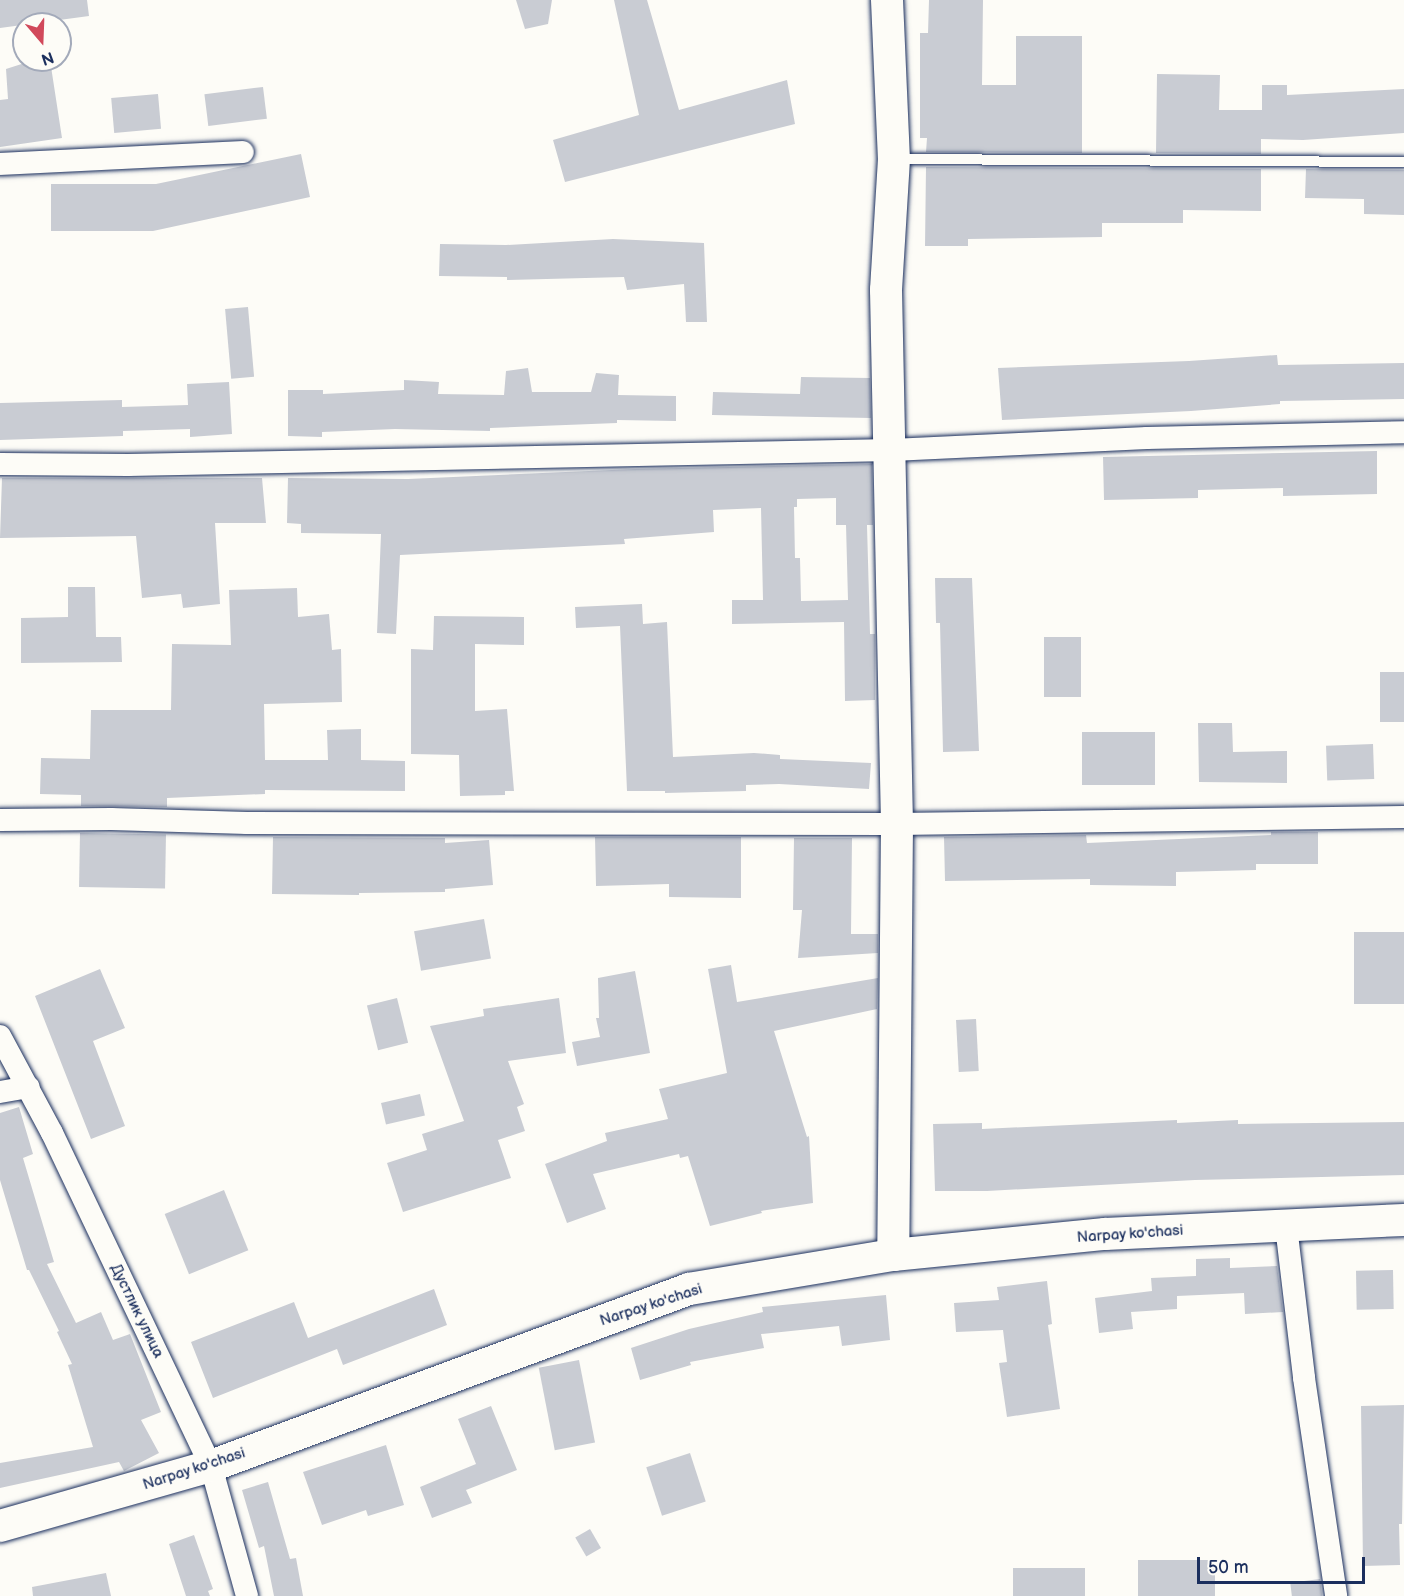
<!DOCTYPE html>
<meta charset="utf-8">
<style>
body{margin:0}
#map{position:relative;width:1404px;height:1596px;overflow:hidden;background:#fdfcf7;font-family:"Balsamiq Sans",sans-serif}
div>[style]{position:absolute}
.building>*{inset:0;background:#c9ccd3;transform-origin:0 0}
.roads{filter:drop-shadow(0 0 2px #1b2f5e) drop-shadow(0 0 2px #1b2f5e)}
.lane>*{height:10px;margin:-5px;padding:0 5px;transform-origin:5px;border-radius:5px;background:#fdfcf7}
.street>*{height:22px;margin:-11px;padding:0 11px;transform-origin:11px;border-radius:11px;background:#fdfcf7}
.secondary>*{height:32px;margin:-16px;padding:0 16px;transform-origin:16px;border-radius:16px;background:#fdfcf7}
span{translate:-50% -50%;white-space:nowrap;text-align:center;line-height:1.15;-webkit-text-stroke:4.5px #fdfcf7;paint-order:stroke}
.street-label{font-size:15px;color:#1b2f5e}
.north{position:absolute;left:12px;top:12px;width:60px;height:60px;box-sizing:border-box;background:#fdfcf7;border:2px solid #a3aaba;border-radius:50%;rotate:161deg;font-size:16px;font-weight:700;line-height:24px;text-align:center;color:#1b2f5e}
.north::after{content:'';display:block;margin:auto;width:21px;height:27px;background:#d1495b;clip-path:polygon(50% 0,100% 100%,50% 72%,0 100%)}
.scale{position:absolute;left:1197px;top:1557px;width:168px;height:27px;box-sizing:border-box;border:3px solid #1b2f5e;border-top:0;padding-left:8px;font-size:18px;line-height:21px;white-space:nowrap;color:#1b2f5e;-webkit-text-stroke:4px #fdfcf7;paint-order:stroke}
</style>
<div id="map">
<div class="building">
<div style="clip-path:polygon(0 0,87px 0,89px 16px,0 28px)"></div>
<div style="clip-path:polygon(516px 0,552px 0,548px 24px,525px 29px)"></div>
<div style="clip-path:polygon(614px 0,647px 0,679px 110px,787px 80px,795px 124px,565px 182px,553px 140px,639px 115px)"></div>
<div style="clip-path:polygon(929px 0,983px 0,982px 85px,1016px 85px,1016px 36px,1082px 36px,1082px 153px,926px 152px,927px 138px,920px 138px,920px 33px,928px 33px)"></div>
<div style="clip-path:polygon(34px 60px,50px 60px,62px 138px,0 147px,0 100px,8px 99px,6px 69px)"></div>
<div style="clip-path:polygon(1157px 74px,1220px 75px,1219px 110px,1262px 110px,1262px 85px,1287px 85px,1287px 95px,1404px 89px,1404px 133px,1303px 140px,1261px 139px,1261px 154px,1156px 153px)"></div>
<div style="left:263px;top:87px;width:32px;height:59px;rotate:83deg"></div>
<div style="left:158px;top:94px;width:35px;height:47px;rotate:85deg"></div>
<div style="clip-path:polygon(301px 154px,310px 197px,153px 231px,51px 231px,51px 184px,156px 184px)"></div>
<div style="clip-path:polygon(926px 167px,1261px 169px,1261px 211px,1183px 210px,1183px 223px,1102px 223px,1102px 237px,968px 239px,968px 246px,925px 246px)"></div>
<div style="clip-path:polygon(1306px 169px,1404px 170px,1404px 215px,1364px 214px,1364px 199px,1305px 198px)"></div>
<div style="clip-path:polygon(613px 239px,704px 243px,707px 322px,686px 322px,684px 284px,627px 290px,624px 277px,507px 280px,507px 277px,439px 276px,440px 244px,506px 245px)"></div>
<div style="left:248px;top:307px;width:70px;height:23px;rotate:85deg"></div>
<div style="clip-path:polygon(1277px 355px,1278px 365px,1404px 363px,1404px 399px,1280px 401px,1280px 404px,1191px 411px,1002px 420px,998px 368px,1189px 361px)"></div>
<div style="clip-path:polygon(528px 368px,532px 392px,591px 392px,596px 373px,619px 375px,618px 395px,676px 396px,676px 421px,617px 420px,617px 423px,490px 428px,490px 431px,395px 429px,322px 432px,322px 437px,288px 436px,288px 390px,323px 390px,323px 394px,404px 390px,404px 380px,439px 382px,438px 394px,504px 395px,506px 371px)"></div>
<div style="clip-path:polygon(801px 377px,870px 378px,871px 418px,712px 415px,713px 392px,800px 394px)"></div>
<div style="clip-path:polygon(229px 382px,232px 434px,190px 437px,190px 429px,123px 431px,123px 436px,0 440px,0 403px,122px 400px,122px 407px,188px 405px,187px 384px)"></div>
<div style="clip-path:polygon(1377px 451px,1377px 494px,1283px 496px,1283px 488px,1198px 490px,1198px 498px,1104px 500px,1103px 457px)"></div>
<div style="clip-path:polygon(evenodd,872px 464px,873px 525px,867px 525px,870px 634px,875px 634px,875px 700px,845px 701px,844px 622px,732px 624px,732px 600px,763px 600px,761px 508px,713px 510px,714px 532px,624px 539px,625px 544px,400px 555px,396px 634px,377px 633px,381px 534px,301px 533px,301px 524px,287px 523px,288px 478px,408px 479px,635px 469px,872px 464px,836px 498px,836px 525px,846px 525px,848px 600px,801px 601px,800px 558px,795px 558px,794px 507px,797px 507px,797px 499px,836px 498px)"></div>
<div style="clip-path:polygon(2px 478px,262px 478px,266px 523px,215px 523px,220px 604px,183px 608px,181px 594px,142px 598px,136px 536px,0 538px)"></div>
<div style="clip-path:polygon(935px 578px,972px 578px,979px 751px,943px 752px,940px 623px,936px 623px)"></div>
<div style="clip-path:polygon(68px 587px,95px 587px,96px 637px,121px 637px,122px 662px,21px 663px,21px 618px,68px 617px)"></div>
<div style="clip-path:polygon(297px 588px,298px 617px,329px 614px,332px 650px,341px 649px,342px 702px,264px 704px,265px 760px,328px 760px,327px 730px,361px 729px,361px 760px,405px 761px,405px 791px,265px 790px,265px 794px,167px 798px,167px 807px,81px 806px,81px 795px,40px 794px,41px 758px,90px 759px,91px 710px,171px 710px,172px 644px,231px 645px,229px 590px)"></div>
<div style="clip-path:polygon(642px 604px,643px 624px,667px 622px,673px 757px,754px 753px,780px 755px,780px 759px,871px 763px,869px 789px,779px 784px,746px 785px,746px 791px,665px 793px,665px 791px,627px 791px,620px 626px,576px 628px,575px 607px)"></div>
<div style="clip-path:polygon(434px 616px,524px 617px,524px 645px,475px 644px,475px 711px,507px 709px,514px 791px,505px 791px,505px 795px,460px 796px,459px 755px,411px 754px,411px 649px,433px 650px)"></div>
<div style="left:1044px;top:637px;width:37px;height:60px"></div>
<div style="left:1380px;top:672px;width:24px;height:50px"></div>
<div style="clip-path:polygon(1198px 723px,1232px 723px,1233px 752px,1287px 751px,1287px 783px,1199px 782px)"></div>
<div style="left:1155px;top:732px;width:53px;height:73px;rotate:90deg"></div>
<div style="left:1373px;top:744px;width:35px;height:47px;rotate:88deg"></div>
<div style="clip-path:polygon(1271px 832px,1318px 832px,1318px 864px,1256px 864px,1256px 870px,1176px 872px,1176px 886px,1090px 885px,1090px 879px,945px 881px,944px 837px,1086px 835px,1087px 843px,1271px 835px)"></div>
<div style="left:80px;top:833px;width:86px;height:54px;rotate:1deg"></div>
<div style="clip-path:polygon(273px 837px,445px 838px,445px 843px,489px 840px,493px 885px,445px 889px,445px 892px,359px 893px,359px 895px,272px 894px)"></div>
<div style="clip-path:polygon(595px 837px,741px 837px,741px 898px,669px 897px,669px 884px,596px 886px)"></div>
<div style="clip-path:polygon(794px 838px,852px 838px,851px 934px,878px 934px,878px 953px,798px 958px,802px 910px,793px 910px)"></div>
<div style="left:484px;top:919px;width:40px;height:71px;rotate:80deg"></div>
<div style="left:1404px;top:932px;width:72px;height:50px;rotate:90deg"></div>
<div style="clip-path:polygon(731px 965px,737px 1002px,878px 978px,877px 1009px,774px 1031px,807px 1137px,809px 1136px,813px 1203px,761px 1211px,762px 1213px,710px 1226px,688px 1156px,680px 1158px,679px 1154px,593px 1174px,606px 1209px,567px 1223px,545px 1164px,607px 1141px,605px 1133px,668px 1119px,659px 1089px,727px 1073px,708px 969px)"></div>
<div style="clip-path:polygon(100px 969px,125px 1028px,93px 1041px,125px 1126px,91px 1139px,35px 996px)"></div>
<div style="clip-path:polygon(635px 971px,650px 1053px,577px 1066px,572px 1042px,600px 1037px,596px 1018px,599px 1018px,598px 978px)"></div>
<div style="left:397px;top:998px;width:46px;height:31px;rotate:76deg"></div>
<div style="clip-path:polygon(559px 998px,566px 1053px,508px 1061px,524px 1104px,517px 1107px,525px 1131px,498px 1140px,511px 1178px,403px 1212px,387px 1163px,427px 1150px,422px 1134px,464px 1121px,430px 1026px,484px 1016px,483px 1009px)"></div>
<div style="left:976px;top:1019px;width:52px;height:20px;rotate:87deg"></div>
<div style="left:420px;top:1094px;width:22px;height:40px;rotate:77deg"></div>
<div style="clip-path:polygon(19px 1107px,33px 1154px,23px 1158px,54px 1262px,47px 1264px,76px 1323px,101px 1312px,113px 1340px,130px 1334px,161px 1412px,141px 1420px,159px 1453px,124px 1471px,119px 1462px,0 1488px,0 1463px,93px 1447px,68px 1365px,72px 1364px,57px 1332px,59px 1331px,29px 1270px,27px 1270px,0 1180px,0 1113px)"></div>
<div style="clip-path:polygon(1177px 1120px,1177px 1123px,1238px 1120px,1238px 1124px,1404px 1122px,1404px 1175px,1195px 1180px,987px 1191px,935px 1191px,933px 1124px,982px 1123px,982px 1129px)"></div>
<div style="left:224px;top:1190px;width:65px;height:64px;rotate:68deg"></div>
<div style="clip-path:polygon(1230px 1258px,1230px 1268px,1277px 1266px,1283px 1312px,1245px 1314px,1244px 1293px,1177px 1296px,1177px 1309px,1131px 1312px,1133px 1329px,1099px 1333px,1095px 1298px,1152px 1291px,1151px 1278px,1196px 1276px,1196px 1259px)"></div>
<div style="left:1393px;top:1270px;width:39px;height:37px;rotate:89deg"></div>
<div style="clip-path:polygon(1047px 1281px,1052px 1324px,1048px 1325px,1060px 1409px,1007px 1417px,999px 1363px,1007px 1362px,1003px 1330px,956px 1332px,954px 1303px,999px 1300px,997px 1287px)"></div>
<div style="clip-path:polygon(434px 1289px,447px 1325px,343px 1365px,337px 1349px,213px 1398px,191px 1342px,294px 1302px,308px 1338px)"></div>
<div style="clip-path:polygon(886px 1295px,890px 1340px,842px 1346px,839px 1326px,761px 1334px,764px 1348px,690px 1362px,691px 1365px,640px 1380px,631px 1348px,689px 1329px,763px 1312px,762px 1307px)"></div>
<div style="left:579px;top:1360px;width:84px;height:41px;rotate:79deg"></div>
<div style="clip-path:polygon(1404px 1405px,1402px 1524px,1399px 1524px,1400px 1565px,1363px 1566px,1361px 1406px)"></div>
<div style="clip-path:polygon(491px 1406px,517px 1470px,466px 1490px,472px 1503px,432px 1518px,420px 1487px,476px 1464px,458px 1419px)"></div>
<div style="clip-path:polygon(386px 1445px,404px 1505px,368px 1516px,366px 1510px,322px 1525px,303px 1472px)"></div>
<div style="left:690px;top:1453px;width:51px;height:46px;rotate:72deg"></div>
<div style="clip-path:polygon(268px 1482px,290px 1559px,296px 1558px,303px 1596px,274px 1596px,264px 1546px,259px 1548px,242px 1490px)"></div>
<div style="left:590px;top:1529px;width:22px;height:17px;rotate:60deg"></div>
<div style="clip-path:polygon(194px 1535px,213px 1589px,208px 1591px,210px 1596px,186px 1596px,169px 1544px)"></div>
<div style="left:1215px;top:1560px;width:36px;height:77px;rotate:90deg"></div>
<div style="left:1013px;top:1568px;width:72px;height:28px"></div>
<div style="clip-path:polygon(106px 1573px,111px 1596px,33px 1596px,32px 1587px)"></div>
<div style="left:1320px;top:1579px;width:17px;height:30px;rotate:83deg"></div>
</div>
<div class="roads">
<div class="lane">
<div style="left:897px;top:159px;width:507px;rotate:0.34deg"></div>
</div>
<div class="street">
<div style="left:0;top:164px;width:243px;rotate:-2.8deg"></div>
<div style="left:0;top:464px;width:128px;rotate:0.4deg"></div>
<div style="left:128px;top:465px;width:764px;rotate:-1.12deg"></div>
<div style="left:892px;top:450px;width:255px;rotate:-2.7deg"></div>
<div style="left:1147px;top:438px;width:257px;rotate:-1.3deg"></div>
<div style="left:0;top:820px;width:111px;rotate:-0.5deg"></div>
<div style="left:111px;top:819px;width:136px;rotate:1.7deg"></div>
<div style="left:247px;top:823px;width:650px;rotate:0.09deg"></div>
<div style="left:897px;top:824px;width:507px;rotate:-0.79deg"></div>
<div style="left:0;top:1036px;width:110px;rotate:61.8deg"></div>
<div style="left:52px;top:1133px;width:369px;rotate:64.5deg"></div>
<div style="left:211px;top:1466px;width:135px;rotate:74.5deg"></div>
<div style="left:0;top:1092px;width:29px;rotate:-10deg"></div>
<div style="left:1286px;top:1226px;width:153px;rotate:83.2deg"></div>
<div style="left:1304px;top:1378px;width:220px;rotate:81.6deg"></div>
</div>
<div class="secondary">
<div style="left:887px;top:0;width:159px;rotate:87.5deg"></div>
<div style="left:894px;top:159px;width:131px;rotate:93.5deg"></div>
<div style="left:886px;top:290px;width:534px;rotate:88.82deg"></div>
<div style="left:897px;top:824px;width:431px;rotate:90.5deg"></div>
<div style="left:0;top:1526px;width:219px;rotate:-15.9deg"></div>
<div style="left:211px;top:1466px;width:510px;rotate:-20.32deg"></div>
<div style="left:689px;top:1289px;width:207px;rotate:-9.5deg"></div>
<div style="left:893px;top:1255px;width:213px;rotate:-5.7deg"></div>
<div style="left:1105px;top:1234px;width:299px;rotate:-2.7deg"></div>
</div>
</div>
<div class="street-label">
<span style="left:1130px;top:1234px;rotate:-4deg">Narpay ko'chasi</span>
<span style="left:651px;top:1305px;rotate:-18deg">Narpay ko'chasi</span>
<span style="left:137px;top:1311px;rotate:64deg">Дустлик улица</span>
<span style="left:194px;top:1469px;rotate:-18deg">Narpay ko'chasi</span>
</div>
<div class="north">N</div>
<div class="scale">50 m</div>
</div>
